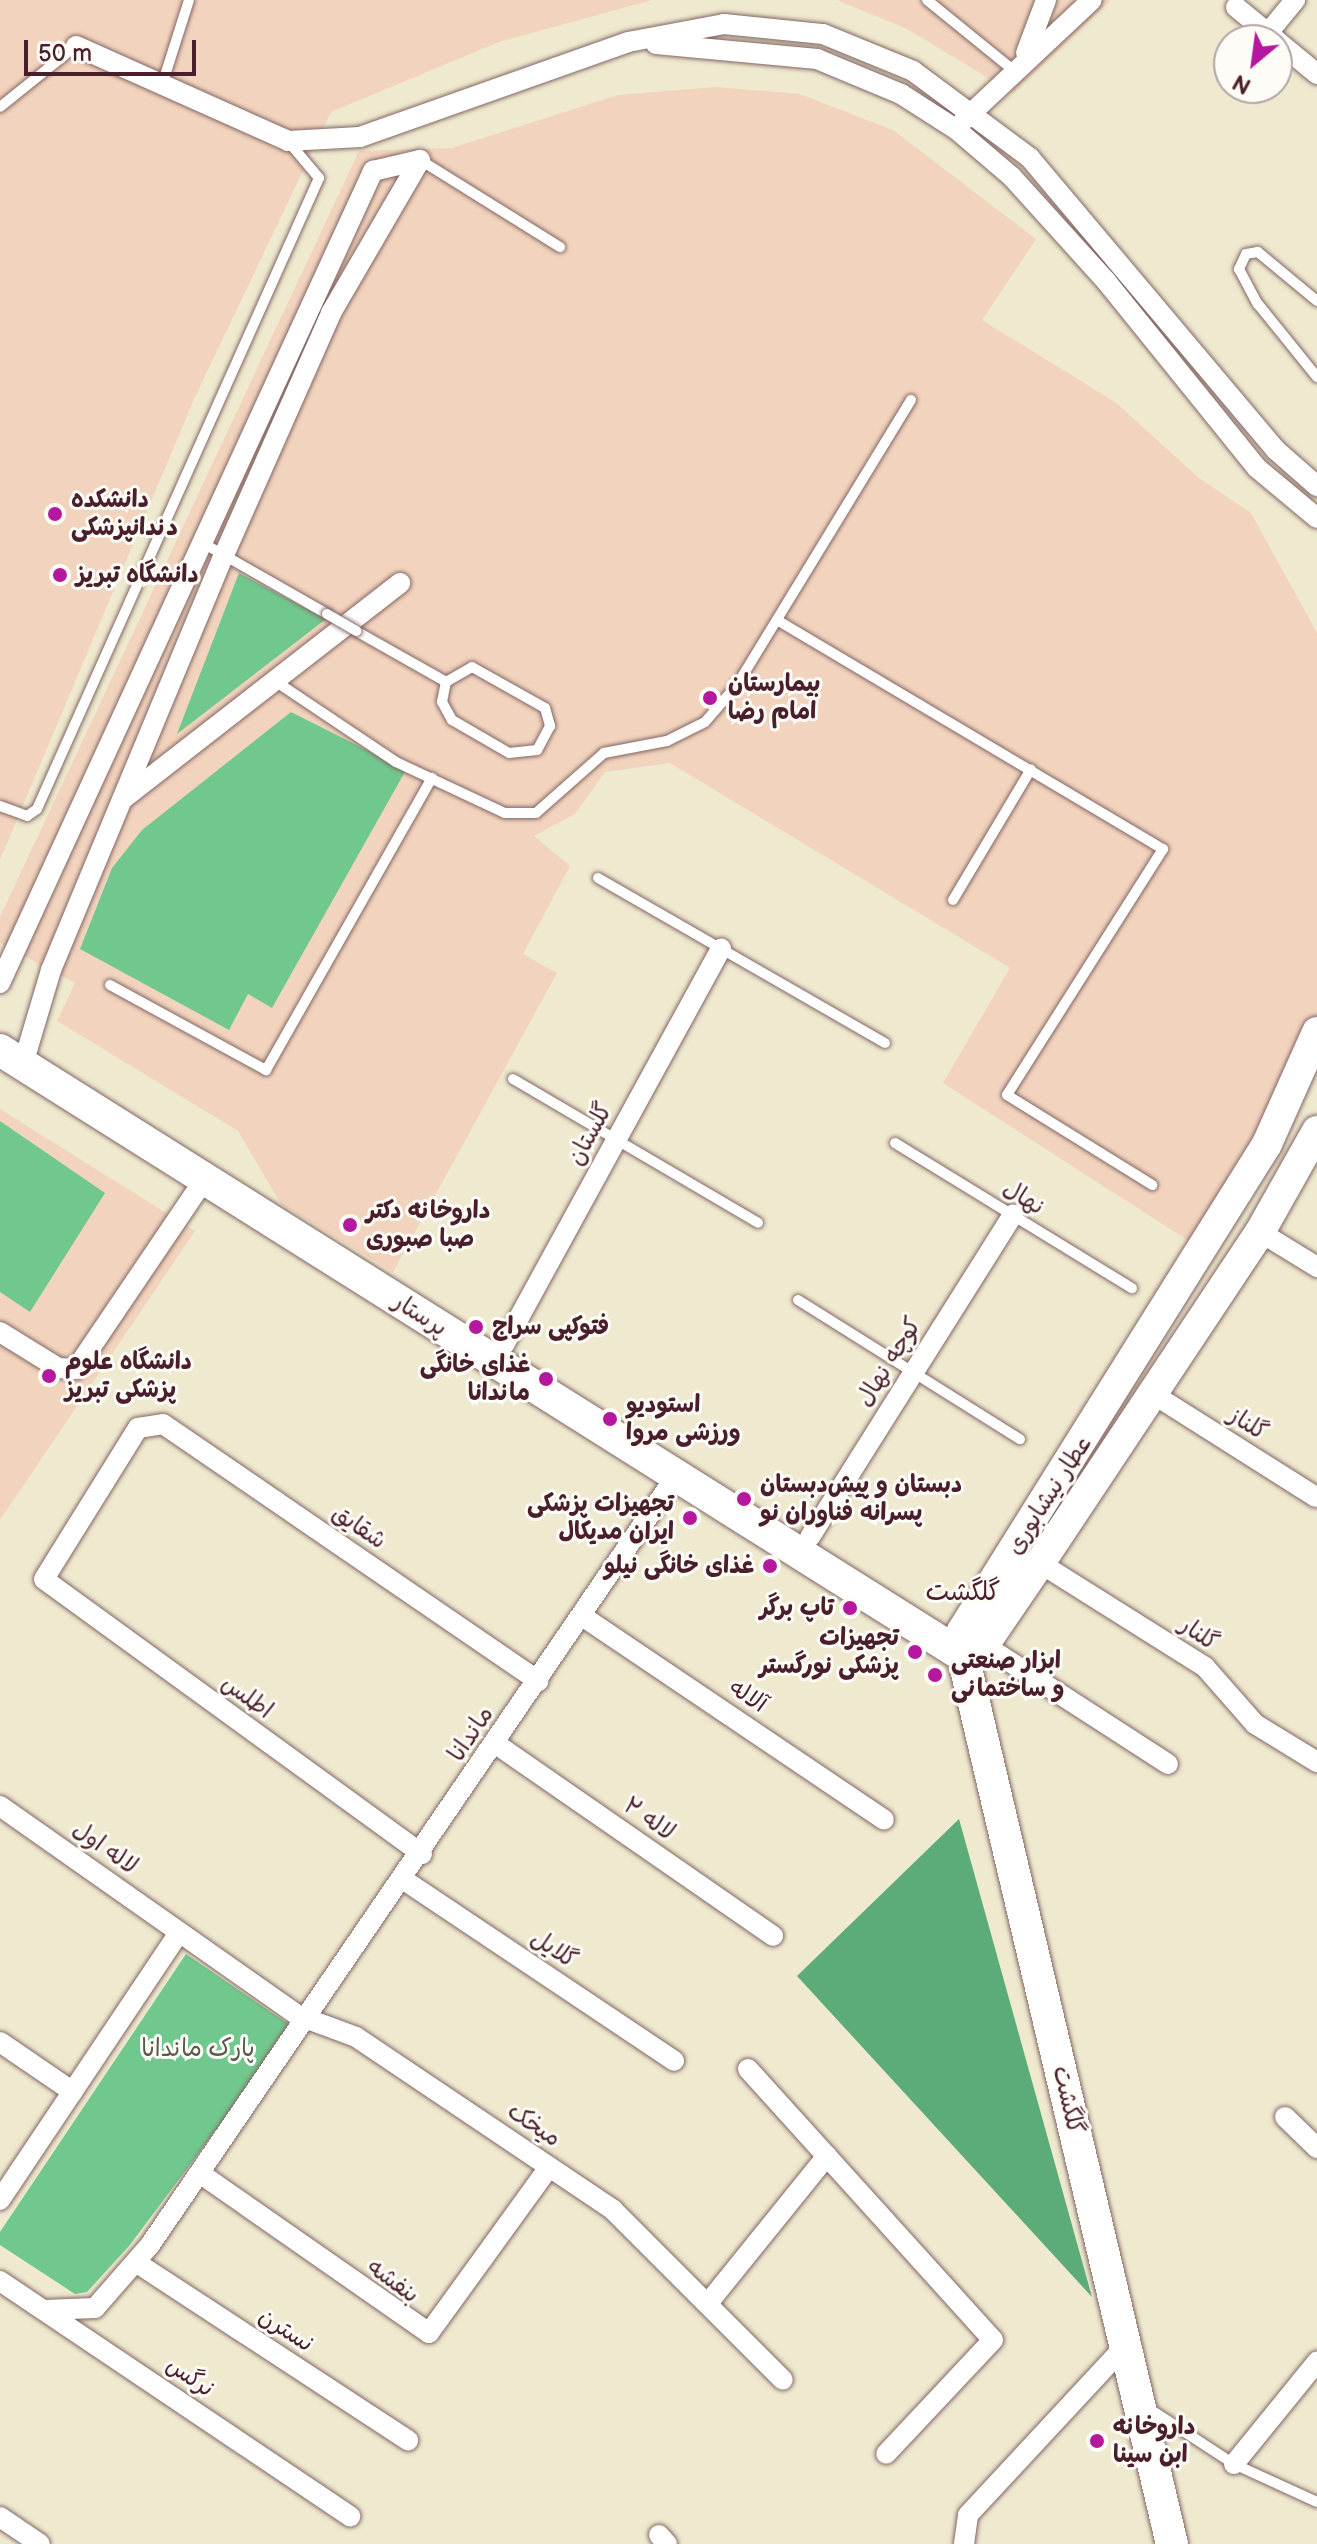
<!DOCTYPE html>
<meta charset="utf-8">
<style>
body{margin:0}
#map{position:relative;width:1317px;height:2544px;overflow:hidden;background:#eee9cf;font-family:"Balsamiq Sans","Playpen Sans Arabic",sans-serif}
div>[style]{position:absolute}
.built>*{inset:0;background:#f2d4be}
.green>*{inset:0;background:#71c88e}
.forest>*{inset:0;background:#5cac79}
.roads{filter:drop-shadow(0 0 2px #836664) drop-shadow(0 0 2px #836664)}
.service>*{height:10px;margin:-5px;padding:0 5px;transform-origin:5px;border-radius:5px;background:#fff}
.minor>*{height:20px;margin:-10px;padding:0 10px;transform-origin:10px;border-radius:10px;background:#fff}
.secondary>*{height:30px;margin:-15px;padding:0 15px;transform-origin:15px;border-radius:15px;background:#fff}
.primary>*{height:32px;margin:-16px;padding:0 16px;transform-origin:16px;border-radius:16px;background:#fff}
.bridges{filter:drop-shadow(0 0 2px #836664) drop-shadow(0 0 2px #836664)}
.service-bridge>*{height:10px;margin:-5px;padding:0 5px;transform-origin:5px;border-radius:5px;background:#fff}
.dots>*{width:22px;height:22px;translate:-50% -50%;box-sizing:border-box;border:4px solid #fdfcf7;border-radius:50%}
span{translate:-50% -50%;white-space:nowrap;text-align:center;line-height:1.15;-webkit-text-stroke:6px #fdfcf7;paint-order:stroke}
.poi-label{font-size:24px;color:#4a1f2b;font-weight:700}
.left{translate:0 -50%;text-align:left}
.right{translate:-100% -50%;text-align:right}
.street-label{font-size:24px;color:#4a1f2b}
.park-label{font-size:24px;color:#585a4e}
.neighbourhood-label{font-size:26px;color:#4a1f2b}
.north{position:absolute;left:1213px;top:24px;width:80px;height:80px;box-sizing:border-box;background:#fdfcf7;border:2px solid #b5a4a5;border-radius:50%;rotate:209deg;font-size:22px;font-weight:700;line-height:32px;text-align:center;color:#4a1f2b}
.north::after{content:'';display:block;margin:auto;width:28px;height:36px;background:#b5179e;clip-path:polygon(50% 0,100% 100%,50% 72%,0 100%)}
.scale{position:absolute;left:24px;top:40px;width:172px;height:36px;box-sizing:border-box;border:4px solid #4a1f2b;border-top:0;padding-left:10px;font-size:24px;line-height:28px;white-space:nowrap;color:#4a1f2b;-webkit-text-stroke:6px #fdfcf7;paint-order:stroke}
</style>
<div id="map">
<div class="built">
<div style="clip-path:polygon(0 0,652px 0,499px 42px,331px 112px,195px 397px,0 860px)"></div>
<div style="clip-path:polygon(837px 0,1111px 0,1013px 93px,907px 29px)"></div>
<div style="clip-path:polygon(716px 87px,800px 94px,893px 130px,1036px 239px,982px 320px,1115px 402px,1199px 478px,1251px 513px,1317px 633px,1317px 1040px,1209px 1254px,943px 1083px,1010px 968px,670px 763px,605px 772px,575px 814px,534px 836px,570px 866px,523px 954px,557px 973px,393px 1272px,281px 1204px,238px 1131px,57px 1021px,75px 983px,0 943px,0 917px,359px 151px,452px 148px,618px 95px)"></div>
<div style="clip-path:polygon(0 1109px,195px 1231px,0 1520px)"></div>
</div>
<div class="green">
<div style="clip-path:polygon(239px 573px,326px 619px,177px 734px)"></div>
<div style="clip-path:polygon(291px 712px,406px 770px,272px 1008px,248px 994px,229px 1030px,80px 949px,112px 868px,142px 830px)"></div>
<div style="clip-path:polygon(0 1121px,105px 1193px,30px 1312px,0 1292px)"></div>
<div style="clip-path:polygon(186px 1954px,293px 2027px,129px 2246px,87px 2292px,75px 2294px,0 2245px,0 2232px)"></div>
</div>
<div class="forest">
<div style="clip-path:polygon(959px 1819px,1092px 2297px,797px 1976px)"></div>
</div>
<div class="roads">
<div class="service">
<div style="left:927px;top:0;width:109px;rotate:39.1deg"></div>
<div style="left:162px;top:85px;width:89px;rotate:-72.4deg"></div>
<div style="left:0;top:107px;width:97px;rotate:-38.8deg"></div>
<div style="left:420px;top:160px;width:165px;rotate:31.9deg"></div>
<div style="left:1317px;top:301px;width:77px;rotate:-140.3deg"></div>
<div style="left:1258px;top:252px;width:12px;rotate:171deg"></div>
<div style="left:1246px;top:254px;width:17px;rotate:115deg"></div>
<div style="left:1239px;top:269px;width:40px;rotate:62deg"></div>
<div style="left:1258px;top:304px;width:94px;rotate:51.1deg"></div>
<div style="left:201px;top:542px;width:145px;rotate:29.7deg"></div>
<div style="left:777px;top:620px;width:449px;rotate:30.7deg"></div>
<div style="left:1163px;top:849px;width:291px;rotate:122.4deg"></div>
<div style="left:1007px;top:1095px;width:171px;rotate:31.8deg"></div>
<div style="left:356px;top:631px;width:103px;rotate:29.5deg"></div>
<div style="left:472px;top:667px;width:84px;rotate:29.3deg"></div>
<div style="left:545px;top:708px;width:19px;rotate:74deg"></div>
<div style="left:550px;top:726px;width:27px;rotate:118deg"></div>
<div style="left:537px;top:750px;width:28px;rotate:174deg"></div>
<div style="left:509px;top:753px;width:66px;rotate:-149.9deg"></div>
<div style="left:452px;top:720px;width:21px;rotate:-119deg"></div>
<div style="left:442px;top:702px;width:20px;rotate:-79deg"></div>
<div style="left:446px;top:682px;width:30px;rotate:-30deg"></div>
<div style="left:278px;top:683px;width:142px;rotate:33.8deg"></div>
<div style="left:396px;top:762px;width:120px;rotate:25.1deg"></div>
<div style="left:505px;top:813px;width:31px"></div>
<div style="left:536px;top:813px;width:91px;rotate:-41.4deg"></div>
<div style="left:604px;top:753px;width:64px;rotate:-10.8deg"></div>
<div style="left:667px;top:741px;width:42px;rotate:-26.6deg"></div>
<div style="left:705px;top:722px;width:49px;rotate:-49.1deg"></div>
<div style="left:737px;top:685px;width:334px;rotate:-58.6deg"></div>
<div style="left:0;top:806px;width:29px;rotate:20deg"></div>
<div style="left:27px;top:816px;width:12px;rotate:-35deg"></div>
<div style="left:37px;top:809px;width:691px;rotate:-65.92deg"></div>
<div style="left:319px;top:178px;width:48px;rotate:-130deg"></div>
<div style="left:598px;top:878px;width:331px;rotate:29.9deg"></div>
<div style="left:953px;top:900px;width:152px;rotate:-59.2deg"></div>
<div style="left:110px;top:985px;width:178px;rotate:28.6deg"></div>
<div style="left:266px;top:1070px;width:336px;rotate:-60.4deg"></div>
<div style="left:513px;top:1079px;width:284px;rotate:30.4deg"></div>
<div style="left:895px;top:1143px;width:278px;rotate:31.5deg"></div>
<div style="left:798px;top:1300px;width:262px;rotate:32.1deg"></div>
<div style="left:1148px;top:2408px;width:103px;rotate:33.1deg"></div>
<div style="left:1234px;top:2464px;width:91px;rotate:24.6deg"></div>
</div>
<div class="minor">
<div style="left:1236px;top:7px;width:52px;rotate:39.5deg"></div>
<div style="left:1268px;top:33px;width:43px;rotate:-50.7deg"></div>
<div style="left:1277px;top:41px;width:52px;rotate:39.5deg"></div>
<div style="left:656px;top:44px;width:162px;rotate:5.3deg"></div>
<div style="left:817px;top:59px;width:91px;rotate:22.6deg"></div>
<div style="left:901px;top:94px;width:67px;rotate:32.7deg"></div>
<div style="left:957px;top:130px;width:72px;rotate:40.5deg"></div>
<div style="left:1012px;top:177px;width:140px;rotate:47.9deg"></div>
<div style="left:1106px;top:281px;width:240px;rotate:51.1deg"></div>
<div style="left:1257px;top:468px;width:78px;rotate:39.8deg"></div>
<div style="left:76px;top:46px;width:232px;rotate:24.1deg"></div>
<div style="left:288px;top:141px;width:72px;rotate:-3.2deg"></div>
<div style="left:360px;top:137px;width:284px;rotate:-19.5deg"></div>
<div style="left:628px;top:42px;width:98px;rotate:-10.6deg"></div>
<div style="left:724px;top:24px;width:100px;rotate:5.8deg"></div>
<div style="left:823px;top:34px;width:97px;rotate:22.3deg"></div>
<div style="left:913px;top:71px;width:146px;rotate:36.6deg"></div>
<div style="left:1030px;top:158px;width:382px;rotate:49.9deg"></div>
<div style="left:1276px;top:450px;width:55px;rotate:41.3deg"></div>
<div style="left:1026px;top:53px;width:57px;rotate:-69.3deg"></div>
<div style="left:964px;top:120px;width:175px;rotate:-43.2deg"></div>
<div style="left:124px;top:798px;width:350px;rotate:-37.9deg"></div>
<div style="left:0;top:983px;width:894px;rotate:-65.33deg"></div>
<div style="left:373px;top:171px;width:48px;rotate:-13.2deg"></div>
<div style="left:23px;top:1064px;width:98px;rotate:-73.4deg"></div>
<div style="left:51px;top:970px;width:450px;rotate:-67.4deg"></div>
<div style="left:224px;top:555px;width:265px;rotate:-66.1deg"></div>
<div style="left:331px;top:313px;width:177px;rotate:-59.8deg"></div>
<div style="left:1260px;top:1232px;width:67px;rotate:31.6deg"></div>
<div style="left:0;top:1332px;width:68px;rotate:31.8deg"></div>
<div style="left:58px;top:1368px;width:18px;rotate:3deg"></div>
<div style="left:76px;top:1369px;width:228px;rotate:-55.9deg"></div>
<div style="left:504px;top:1345px;width:452px;rotate:-61.3deg"></div>
<div style="left:1153px;top:1394px;width:193px;rotate:32.3deg"></div>
<div style="left:810px;top:1537px;width:381px;rotate:-57.8deg"></div>
<div style="left:1040px;top:1563px;width:195px;rotate:32.2deg"></div>
<div style="left:1205px;top:1667px;width:76px;rotate:48.7deg"></div>
<div style="left:1255px;top:1724px;width:73px;rotate:31.5deg"></div>
<div style="left:582px;top:1616px;width:364px;rotate:34deg"></div>
<div style="left:984px;top:1645px;width:219px;rotate:32.9deg"></div>
<div style="left:496px;top:1744px;width:337px;rotate:34.7deg"></div>
<div style="left:0;top:1806px;width:363px;rotate:35.1deg"></div>
<div style="left:297px;top:2015px;width:63px;rotate:20.4deg"></div>
<div style="left:356px;top:2037px;width:310px;rotate:33.9deg"></div>
<div style="left:613px;top:2210px;width:240px;rotate:45deg"></div>
<div style="left:422px;top:1854px;width:467px;rotate:-144deg"></div>
<div style="left:44px;top:1579px;width:178px;rotate:-58.1deg"></div>
<div style="left:138px;top:1428px;width:25px;rotate:-9deg"></div>
<div style="left:163px;top:1424px;width:455px;rotate:34.4deg"></div>
<div style="left:404px;top:1880px;width:325px;rotate:33.8deg"></div>
<div style="left:0;top:2042px;width:88px;rotate:34.4deg"></div>
<div style="left:748px;top:2069px;width:365px;rotate:47.9deg"></div>
<div style="left:993px;top:2340px;width:156px;rotate:133.2deg"></div>
<div style="left:1285px;top:2117px;width:45px;rotate:44.1deg"></div>
<div style="left:201px;top:2174px;width:278px;rotate:34.9deg"></div>
<div style="left:429px;top:2333px;width:205px;rotate:-54.1deg"></div>
<div style="left:0;top:2200px;width:321px;rotate:-56.2deg"></div>
<div style="left:137px;top:2263px;width:324px;rotate:33.2deg"></div>
<div style="left:0;top:2281px;width:422px;rotate:33.9deg"></div>
<div style="left:709px;top:2302px;width:188px;rotate:-51.1deg"></div>
<div style="left:44px;top:2310px;width:51px;rotate:-2.2deg"></div>
<div style="left:95px;top:2308px;width:84px;rotate:-48.9deg"></div>
<div style="left:150px;top:2245px;width:932px;rotate:-55.63deg"></div>
<div style="left:1234px;top:2464px;width:132px;rotate:-50.9deg"></div>
<div style="left:0;top:2517px;width:48px;rotate:34deg"></div>
<div style="left:659px;top:2535px;width:12px;rotate:48deg"></div>
<div style="left:964px;top:2544px;width:29px;rotate:-82deg"></div>
<div style="left:968px;top:2515px;width:232px;rotate:-47.1deg"></div>
</div>
<div class="secondary">
<div style="left:1317px;top:1032px;width:123px;rotate:114.1deg"></div>
<div style="left:1267px;top:1144px;width:575px;rotate:122.06deg"></div>
<div style="left:962px;top:1631px;width:25px;rotate:88deg"></div>
<div style="left:963px;top:1656px;width:24px;rotate:-28deg"></div>
<div style="left:984px;top:1645px;width:99px;rotate:-55.7deg"></div>
<div style="left:1040px;top:1563px;width:397px;rotate:-56.4deg"></div>
<div style="left:1260px;top:1232px;width:116px;rotate:-60.6deg"></div>
</div>
<div class="primary">
<div style="left:0;top:1050px;width:1138px;rotate:32.18deg"></div>
<div style="left:963px;top:1656px;width:912px;rotate:76.76deg"></div>
</div>
</div>
<div class="bridges">
<div class="service-bridge">
<div style="left:327px;top:614px;width:34px;rotate:30deg"></div>
</div>
</div>
<div class="dots">
<div style="left:55px;top:514px;background:#b5179e"></div>
<div style="left:60px;top:575px;background:#b5179e"></div>
<div style="left:710px;top:698px;background:#b5179e"></div>
<div style="left:350px;top:1225px;background:#b5179e"></div>
<div style="left:476px;top:1327px;background:#b5179e"></div>
<div style="left:49px;top:1376px;background:#b5179e"></div>
<div style="left:546px;top:1379px;background:#b5179e"></div>
<div style="left:610px;top:1419px;background:#b5179e"></div>
<div style="left:744px;top:1499px;background:#b5179e"></div>
<div style="left:690px;top:1518px;background:#b5179e"></div>
<div style="left:770px;top:1566px;background:#b5179e"></div>
<div style="left:850px;top:1608px;background:#b5179e"></div>
<div style="left:915px;top:1652px;background:#b5179e"></div>
<div style="left:935px;top:1675px;background:#b5179e"></div>
<div style="left:1097px;top:2441px;background:#b5179e"></div>
</div>
<div class="poi-label">
<span class="left" style="left:71px;top:514px">دانشکده<br>دندانپزشکی</span>
<span class="left" style="left:76px;top:575px">دانشگاه تبریز</span>
<span class="left" style="left:728px;top:698px">بیمارستان<br>امام رضا</span>
<span class="left" style="left:366px;top:1225px">داروخانه دکتر<br>صبا صبوری</span>
<span class="left" style="left:492px;top:1327px">فتوکپی سراج</span>
<span class="left" style="left:65px;top:1376px">دانشگاه علوم<br>پزشکی تبریز</span>
<span class="right" style="left:530px;top:1379px">غذای خانگی<br>ماندانا</span>
<span class="left" style="left:626px;top:1419px">استودیو<br>ورزشی مروا</span>
<span class="left" style="left:760px;top:1499px">دبستان و پیش‌دبستان<br>پسرانه فناوران نو</span>
<span class="right" style="left:674px;top:1518px">تجهیزات پزشکی<br>ایران مدیکال</span>
<span class="right" style="left:754px;top:1566px">غذای خانگی نیلو</span>
<span class="right" style="left:834px;top:1608px">تاپ برگر</span>
<span class="right" style="left:899px;top:1652px">تجهیزات<br>پزشکی نورگستر</span>
<span class="left" style="left:951px;top:1675px">ابزار صنعتی<br>و ساختمانی</span>
<span class="left" style="left:1113px;top:2441px">داروخانه<br>ابن سینا</span>
</div>
<div class="street-label">
<span style="left:590px;top:1134px;rotate:-61deg">گلستان</span>
<span style="left:1024px;top:1198px;rotate:31deg">نهال</span>
<span style="left:420px;top:1315px;rotate:32deg">پرستار</span>
<span style="left:889px;top:1362px;rotate:-58deg">کوچه نهال</span>
<span style="left:1248px;top:1424px;rotate:32deg">گلناز</span>
<span style="left:1049px;top:1495px;rotate:-57deg">عطار نیشابوری</span>
<span style="left:359px;top:1527px;rotate:34deg">شقایق</span>
<span style="left:1199px;top:1634px;rotate:34deg">گلنار</span>
<span style="left:748px;top:1696px;rotate:34deg">آلاله</span>
<span style="left:247px;top:1697px;rotate:36deg">اطلس</span>
<span style="left:471px;top:1734px;rotate:-56deg">ماندانا</span>
<span style="left:649px;top:1819px;rotate:35deg">لاله ۲</span>
<span style="left:105px;top:1848px;rotate:35deg">لاله اول</span>
<span style="left:554px;top:1949px;rotate:34deg">گلایل</span>
<span style="left:1068px;top:2100px;rotate:77deg">گلگشت</span>
<span style="left:534px;top:2125px;rotate:34deg">میخک</span>
<span style="left:393px;top:2281px;rotate:36deg">بنفشه</span>
<span style="left:286px;top:2330px;rotate:33deg">نسترن</span>
<span style="left:190px;top:2377px;rotate:34deg">نرگس</span>
</div>
<div class="park-label">
<span style="left:198px;top:2049px">پارک ماندانا</span>
</div>
<div class="neighbourhood-label">
<span style="left:963px;top:1593px">گلگشت</span>
</div>
<div class="north">N</div>
<div class="scale">50 m</div>
</div>
